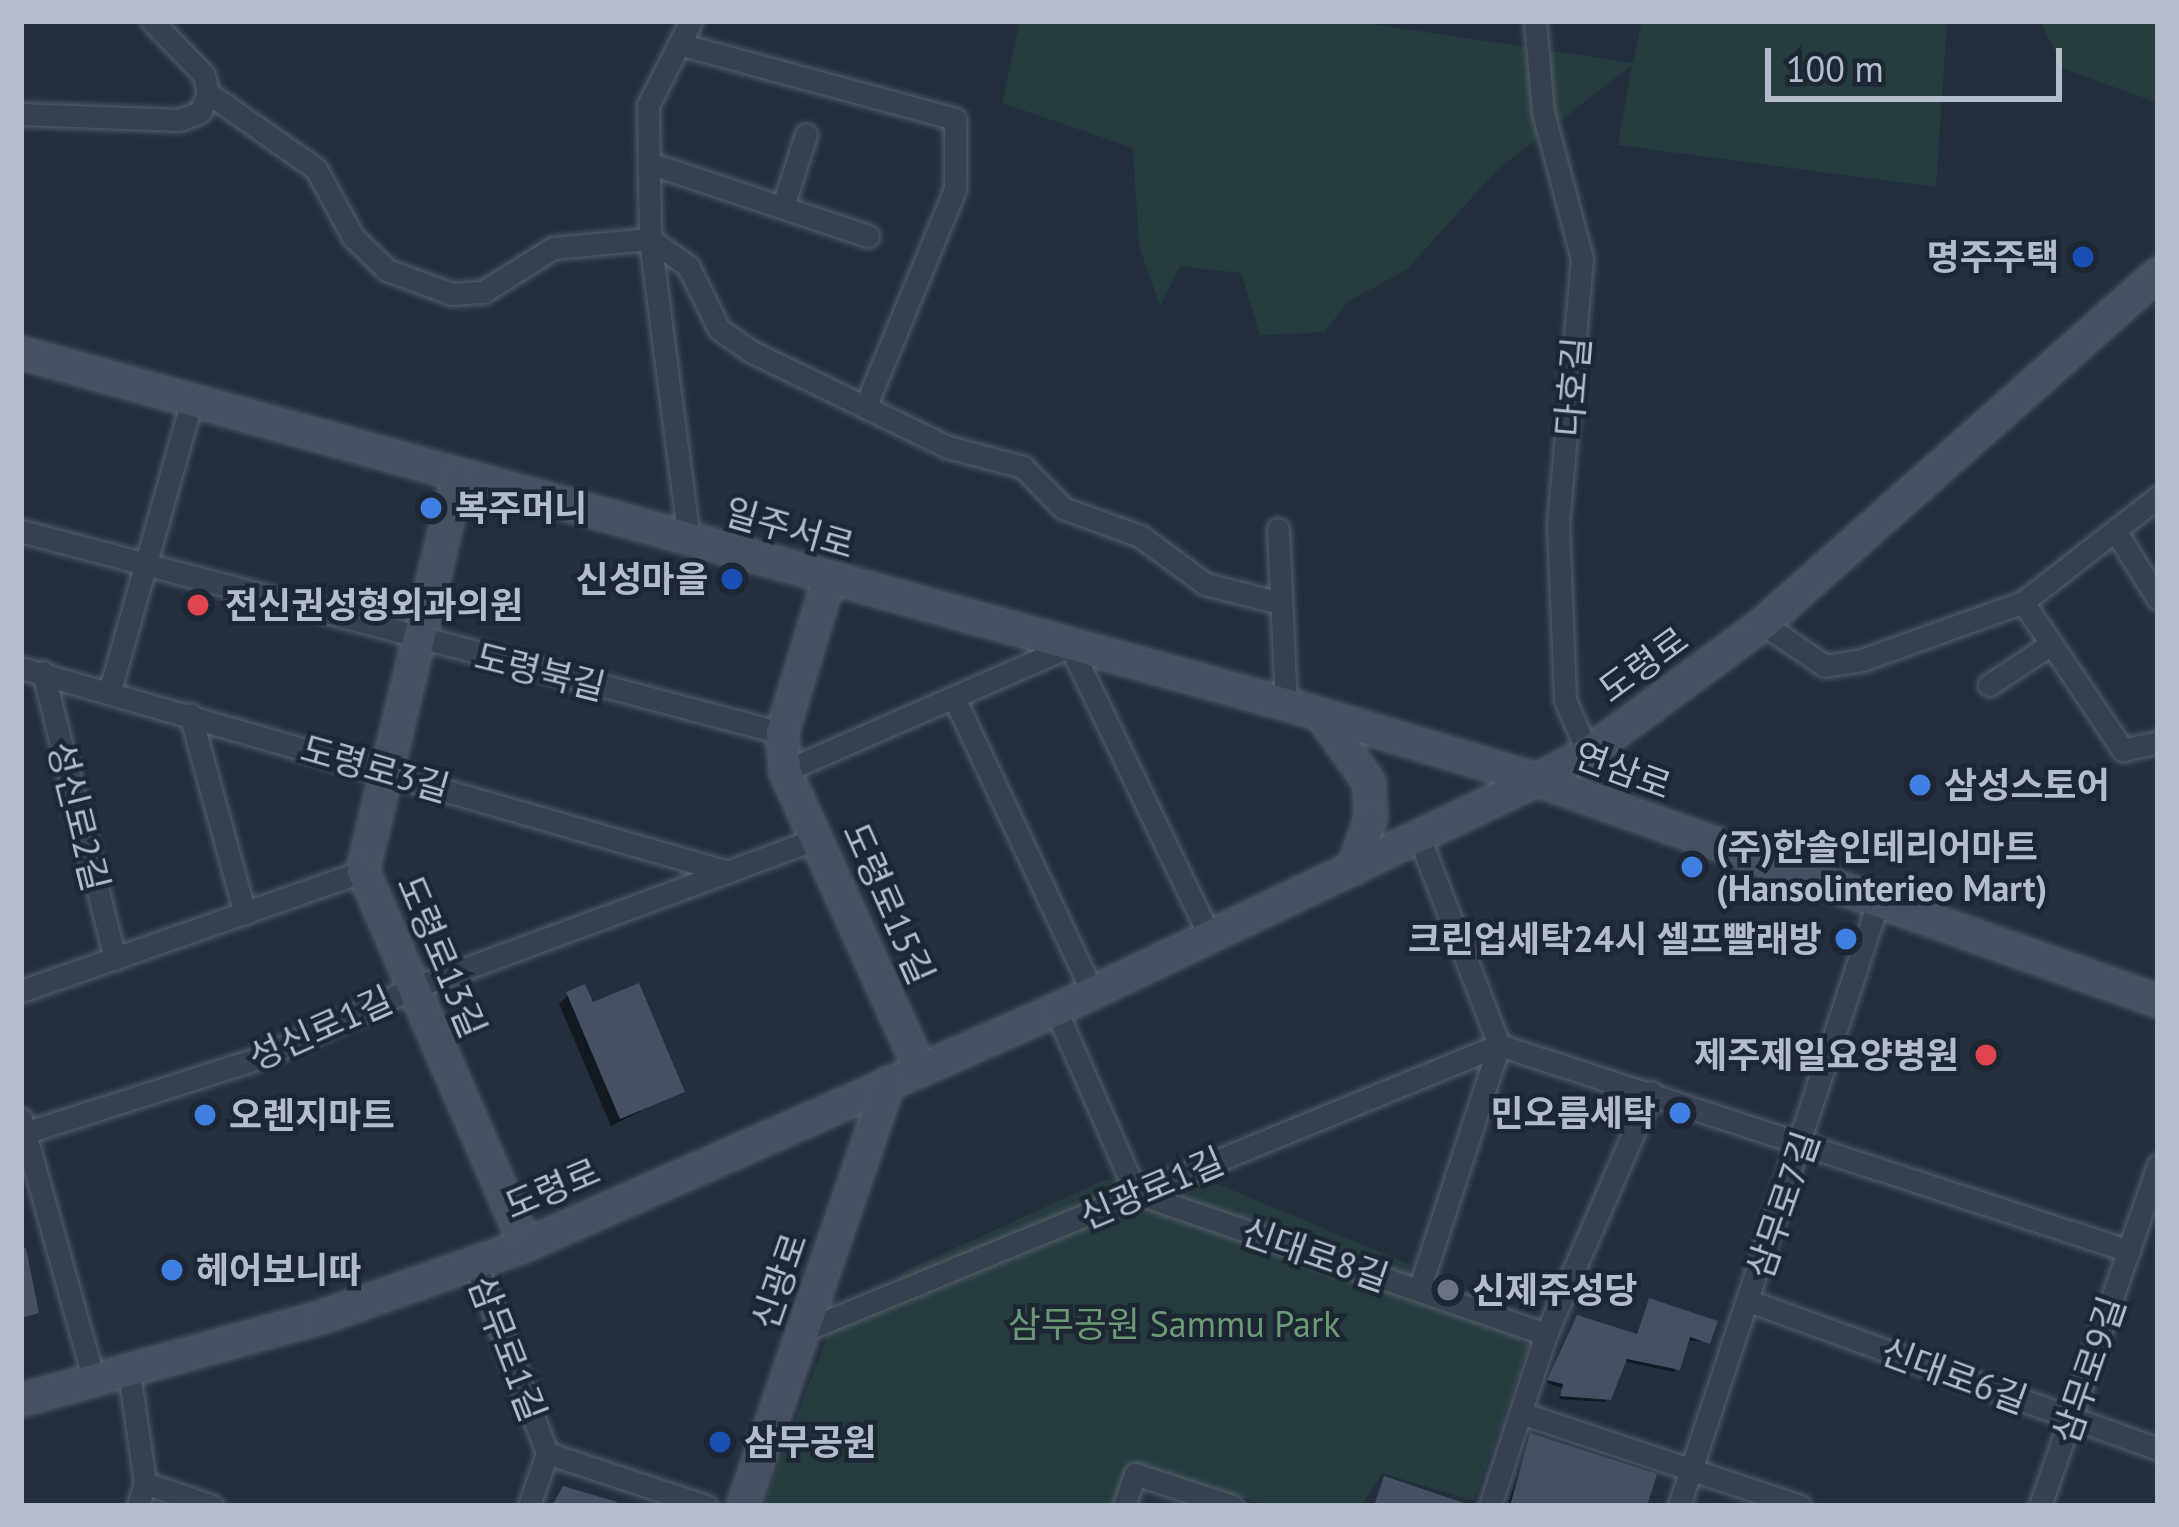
<!DOCTYPE html>
<meta charset="utf-8">
<style>
body{margin:0}
#map{position:relative;width:2179px;height:1527px;overflow:hidden;background:#242f3e;font-family:"PT Sans","Noto Sans KR",sans-serif}
div>[style]{position:absolute}
.green>*{inset:0;background:#263c3f}
.shadow>*{inset:0;background:#0007}
.building>*{inset:0;background:#455162}
.roads{filter:drop-shadow(0 0 3px #565f6c) drop-shadow(0 0 3px #565f6c)}
.street>*{height:21px;margin:-10.5px;padding:0 10.5px;transform-origin:10.5px;border-radius:10.5px;background:#38414e}
.secondary>*{height:30px;margin:-15px;padding:0 15px;transform-origin:15px;border-radius:15px;background:#465061}
.dots>*{width:33px;height:33px;translate:-50% -50%;box-sizing:border-box;border:6px solid #1d2633;border-radius:50%}
span{translate:-50% -50%;white-space:nowrap;text-align:center;line-height:1.15;-webkit-text-stroke:9px #1d2633;paint-order:stroke}
.poi-label{font-size:36px;color:#b4bcc9;font-weight:700}
.right{translate:-100% -50%;text-align:right}
.left{translate:0 -50%;text-align:left}
.street-label{font-size:36px;color:#b4bcc9}
.park-label{font-size:36px;color:#6b9a76}
.frame{position:absolute;inset:0;border:24px solid #b4bcc9;pointer-events:none}
.scale{position:absolute;left:1765px;top:48px;width:297px;height:54px;box-sizing:border-box;border:6px solid #b4bcc9;border-top:0;padding-left:15px;font-size:36px;line-height:42px;white-space:nowrap;color:#b4bcc9;-webkit-text-stroke:9px #1d2633;paint-order:stroke}
</style>
<div id="map">
<div class="green">
<div style="clip-path:polygon(1020px 21px,1351px 21px,1633px 63px,1642px 21px,1947px 21px,1936px 187px,1618px 145px,1632px 65px,1497px 170px,1406px 270px,1347px 302px,1325px 332px,1260px 335px,1241px 273px,1180px 266px,1160px 306px,1139px 246px,1133px 148px,1002px 103px)"></div>
<div style="clip-path:polygon(2040px 21px,2158px 21px,2158px 103px,2064px 69px)"></div>
<div style="clip-path:polygon(1150px 1168px,1220px 1185px,1411px 1265px,1408px 1275px,1470px 1292px,1528px 1346px,1474px 1501px,1382px 1473px,1361px 1506px,1271px 1506px,1131px 1463px,1113px 1506px,763px 1506px,840px 1303px,880px 1305px,905px 1271px,1102px 1181px)"></div>
</div>
<div class="shadow">
<div style="clip-path:polygon(568px 995px,592px 1006px,681px 1091px,611px 1126px,559px 1004px)"></div>
<div style="clip-path:polygon(1650px 1301px,1707px 1342px,1686px 1340px,1674px 1372px,1623px 1361px,1605px 1402px,1559px 1399px,1562px 1388px,1546px 1383px,1574px 1322px,1635px 1337px)"></div>
<div style="clip-path:polygon(1531px 1437px,1643px 1506px,1507px 1506px)"></div>
</div>
<div class="building">
<div style="clip-path:polygon(639px 983px,685px 1092px,620px 1119px,566px 992px,585px 984px,593px 1002px)"></div>
<div style="clip-path:polygon(26px 1248px,39px 1313px,21px 1318px,21px 1249px)"></div>
<div style="clip-path:polygon(1649px 1298px,1718px 1321px,1710px 1344px,1690px 1337px,1680px 1370px,1627px 1359px,1611px 1400px,1560px 1396px,1563px 1384px,1547px 1380px,1577px 1315px,1637px 1334px)"></div>
<div style="clip-path:polygon(1530px 1433px,1657px 1474px,1647px 1506px,1510px 1506px)"></div>
<div style="clip-path:polygon(1384px 1476px,1464px 1503px,1463px 1506px,1374px 1506px)"></div>
<div style="clip-path:polygon(563px 1486px,617px 1502px,616px 1506px,552px 1506px)"></div>
</div>
<div class="roads">
<div class="street">
<div style="left:1535px;top:21px;width:91px;rotate:85deg"></div>
<div style="left:1543px;top:112px;width:152px;rotate:75.1deg"></div>
<div style="left:1582px;top:259px;width:266px;rotate:95.2deg"></div>
<div style="left:1558px;top:524px;width:176px;rotate:87.7deg"></div>
<div style="left:1565px;top:700px;width:58px;rotate:66.5deg"></div>
<div style="left:679px;top:44px;width:286px;rotate:15.2deg"></div>
<div style="left:955px;top:119px;width:70px;rotate:90deg"></div>
<div style="left:955px;top:189px;width:236px;rotate:112.4deg"></div>
<div style="left:208px;top:93px;width:132px;rotate:35.1deg"></div>
<div style="left:316px;top:169px;width:77px;rotate:61.4deg"></div>
<div style="left:353px;top:237px;width:47px;rotate:44.1deg"></div>
<div style="left:387px;top:270px;width:69px;rotate:20.3deg"></div>
<div style="left:452px;top:294px;width:31px;rotate:-4deg"></div>
<div style="left:483px;top:292px;width:83px;rotate:-32.2deg"></div>
<div style="left:553px;top:248px;width:97px;rotate:-5.3deg"></div>
<div style="left:650px;top:239px;width:47px;rotate:35.4deg"></div>
<div style="left:688px;top:266px;width:70px;rotate:63.8deg"></div>
<div style="left:719px;top:329px;width:38px;rotate:35deg"></div>
<div style="left:750px;top:351px;width:220px;rotate:25.9deg"></div>
<div style="left:948px;top:447px;width:78px;rotate:14.9deg"></div>
<div style="left:1023px;top:467px;width:57px;rotate:45.7deg"></div>
<div style="left:1063px;top:508px;width:82px;rotate:20deg"></div>
<div style="left:1140px;top:536px;width:81px;rotate:36.4deg"></div>
<div style="left:1205px;top:584px;width:77px;rotate:14.2deg"></div>
<div style="left:21px;top:114px;width:158px;rotate:2.2deg"></div>
<div style="left:179px;top:120px;width:22px;rotate:-21deg"></div>
<div style="left:200px;top:112px;width:21px;rotate:-67deg"></div>
<div style="left:208px;top:93px;width:18px;rotate:-103deg"></div>
<div style="left:204px;top:75px;width:75px;rotate:-133.9deg"></div>
<div style="left:649px;top:163px;width:231px;rotate:18.4deg"></div>
<div style="left:784px;top:203px;width:72px;rotate:-72.3deg"></div>
<div style="left:1278px;top:529px;width:175px;rotate:87.4deg"></div>
<div style="left:21px;top:531px;width:787px;rotate:14.87deg"></div>
<div style="left:2116px;top:532px;width:79px;rotate:57.9deg"></div>
<div style="left:689px;top:540px;width:304px;rotate:-97.4deg"></div>
<div style="left:650px;top:239px;width:134px;rotate:-90.9deg"></div>
<div style="left:648px;top:105px;width:94px;rotate:-62.9deg"></div>
<div style="left:2023px;top:602px;width:179px;rotate:56deg"></div>
<div style="left:2123px;top:750px;width:36px;rotate:-13deg"></div>
<div style="left:1763px;top:624px;width:75px;rotate:34.1deg"></div>
<div style="left:1825px;top:666px;width:37px;rotate:-9deg"></div>
<div style="left:1862px;top:660px;width:171px;rotate:-19.8deg"></div>
<div style="left:2023px;top:602px;width:171px;rotate:-37.9deg"></div>
<div style="left:21px;top:668px;width:736px;rotate:16.1deg"></div>
<div style="left:43px;top:672px;width:296px;rotate:75.9deg"></div>
<div style="left:1989px;top:685px;width:74px;rotate:-33.5deg"></div>
<div style="left:110px;top:690px;width:300px;rotate:-74.2deg"></div>
<div style="left:955px;top:700px;width:324px;rotate:64.8deg"></div>
<div style="left:190px;top:714px;width:207px;rotate:74.6deg"></div>
<div style="left:785px;top:771px;width:311px;rotate:-23.7deg"></div>
<div style="left:1070px;top:646px;width:318px;rotate:64.3deg"></div>
<div style="left:21px;top:991px;width:362px;rotate:-19.3deg"></div>
<div style="left:1056px;top:1010px;width:200px;rotate:66.4deg"></div>
<div style="left:1136px;top:1193px;width:434px;rotate:19deg"></div>
<div style="left:21px;top:1119px;width:271px;rotate:74.4deg"></div>
<div style="left:21px;top:1134px;width:250px;rotate:-17.7deg"></div>
<div style="left:259px;top:1058px;width:169px;rotate:-24.4deg"></div>
<div style="left:413px;top:988px;width:432px;rotate:-20.3deg"></div>
<div style="left:473px;top:1258px;width:209px;rotate:69.2deg"></div>
<div style="left:547px;top:1453px;width:56px;rotate:108.8deg"></div>
<div style="left:1419px;top:1290px;width:258px;rotate:-71.9deg"></div>
<div style="left:1499px;top:1045px;width:221px;rotate:-111deg"></div>
<div style="left:1749px;top:1301px;width:435px;rotate:19.9deg"></div>
<div style="left:803px;top:1331px;width:752px;rotate:-22.34deg"></div>
<div style="left:1499px;top:1045px;width:663px;rotate:18.11deg"></div>
<div style="left:129px;top:1373px;width:111px;rotate:81.7deg"></div>
<div style="left:1521px;top:1413px;width:294px;rotate:18.4deg"></div>
<div style="left:547px;top:1453px;width:168px;rotate:18.4deg"></div>
<div style="left:138px;top:1506px;width:24px;rotate:-73deg"></div>
<div style="left:145px;top:1483px;width:71px;rotate:18.9deg"></div>
<div style="left:1124px;top:1506px;width:34px;rotate:-71deg"></div>
<div style="left:1135px;top:1474px;width:102px;rotate:18.3deg"></div>
<div style="left:1490px;top:1506px;width:181px;rotate:-72deg"></div>
<div style="left:1546px;top:1334px;width:264px;rotate:-66.5deg"></div>
<div style="left:1679px;top:1506px;width:636px;rotate:-71.76deg"></div>
<div style="left:2040px;top:1506px;width:361px;rotate:-70.9deg"></div>
</div>
<div class="secondary">
<div style="left:21px;top:353px;width:1313px;rotate:15.51deg"></div>
<div style="left:1286px;top:704px;width:262px;rotate:16.8deg"></div>
<div style="left:1537px;top:780px;width:659px;rotate:19.59deg"></div>
<div style="left:458px;top:477px;width:405px;rotate:103.6deg"></div>
<div style="left:363px;top:871px;width:408px;rotate:66.5deg"></div>
<div style="left:829px;top:579px;width:161px;rotate:107deg"></div>
<div style="left:782px;top:733px;width:38px;rotate:85deg"></div>
<div style="left:785px;top:771px;width:326px;rotate:65.6deg"></div>
<div style="left:1324px;top:719px;width:77px;rotate:54.5deg"></div>
<div style="left:1369px;top:782px;width:35px;rotate:87deg"></div>
<div style="left:1371px;top:817px;width:55px;rotate:109.1deg"></div>
<div style="left:21px;top:1400px;width:312px;rotate:-15.4deg"></div>
<div style="left:322px;top:1317px;width:216px;rotate:-19.4deg"></div>
<div style="left:526px;top:1245px;width:580px;rotate:-23.91deg"></div>
<div style="left:1056px;top:1010px;width:533px;rotate:-25.56deg"></div>
<div style="left:1537px;top:780px;width:58px;rotate:-27.9deg"></div>
<div style="left:1588px;top:753px;width:217px;rotate:-36.4deg"></div>
<div style="left:1763px;top:624px;width:528px;rotate:-41.54deg"></div>
<div style="left:743px;top:1506px;width:448px;rotate:-71deg"></div>
</div>
</div>
<div class="dots">
<div style="left:2083px;top:257px;background:#1a4fb4"></div>
<div style="left:431px;top:508px;background:#3f7fe0"></div>
<div style="left:732px;top:579px;background:#1a4fb4"></div>
<div style="left:198px;top:605px;background:#e0444e"></div>
<div style="left:1920px;top:785px;background:#3f7fe0"></div>
<div style="left:1692px;top:867px;background:#3f7fe0"></div>
<div style="left:1846px;top:939px;background:#3f7fe0"></div>
<div style="left:1986px;top:1055px;background:#e0444e"></div>
<div style="left:1680px;top:1113px;background:#3f7fe0"></div>
<div style="left:205px;top:1115px;background:#3f7fe0"></div>
<div style="left:172px;top:1270px;background:#3f7fe0"></div>
<div style="left:1448px;top:1290px;background:#6b7280"></div>
<div style="left:720px;top:1442px;background:#1a4fb4"></div>
</div>
<div class="poi-label">
<span class="right" style="left:2059px;top:257px">명주주택</span>
<span class="left" style="left:455px;top:508px">복주머니</span>
<span class="right" style="left:708px;top:579px">신성마을</span>
<span class="left" style="left:225px;top:605px">전신권성형외과의원</span>
<span class="left" style="left:1944px;top:785px">삼성스토어</span>
<span class="left" style="left:1716px;top:867px">(주)한솔인테리어마트<br>(Hansolinterieo Mart)</span>
<span class="right" style="left:1822px;top:939px">크린업세탁24시 셀프빨래방</span>
<span class="right" style="left:1959px;top:1055px">제주제일요양병원</span>
<span class="right" style="left:1656px;top:1113px">민오름세탁</span>
<span class="left" style="left:229px;top:1115px">오렌지마트</span>
<span class="left" style="left:196px;top:1270px">헤어보니따</span>
<span class="left" style="left:1472px;top:1290px">신제주성당</span>
<span class="left" style="left:744px;top:1442px">삼무공원</span>
</div>
<div class="street-label">
<span style="left:1572px;top:387px;rotate:-85deg">다호길</span>
<span style="left:790px;top:528px;rotate:16deg">일주서로</span>
<span style="left:1643px;top:664px;rotate:-36deg">도령로</span>
<span style="left:540px;top:671px;rotate:14deg">도령북길</span>
<span style="left:375px;top:768px;rotate:16deg">도령로3길</span>
<span style="left:1623px;top:770px;rotate:20deg">연삼로</span>
<span style="left:79px;top:816px;rotate:76deg">성신로2길</span>
<span style="left:889px;top:903px;rotate:66deg">도령로15길</span>
<span style="left:442px;top:956px;rotate:67deg">도령로13길</span>
<span style="left:320px;top:1028px;rotate:-24deg">성신로1길</span>
<span style="left:552px;top:1188px;rotate:-23deg">도령로</span>
<span style="left:1151px;top:1188px;rotate:-23deg">신광로1길</span>
<span style="left:1782px;top:1205px;rotate:-71deg">삼무로7길</span>
<span style="left:1315px;top:1254px;rotate:19deg">신대로8길</span>
<span style="left:779px;top:1281px;rotate:-71deg">신광로</span>
<span style="left:508px;top:1348px;rotate:69deg">삼무로1길</span>
<span style="left:2088px;top:1370px;rotate:-71deg">삼무로9길</span>
<span style="left:1954px;top:1375px;rotate:20deg">신대로6길</span>
</div>
<div class="park-label">
<span style="left:1174px;top:1324px">삼무공원 Sammu Park</span>
</div>
<div class="frame"></div>
<div class="scale">100 m</div>
</div>
